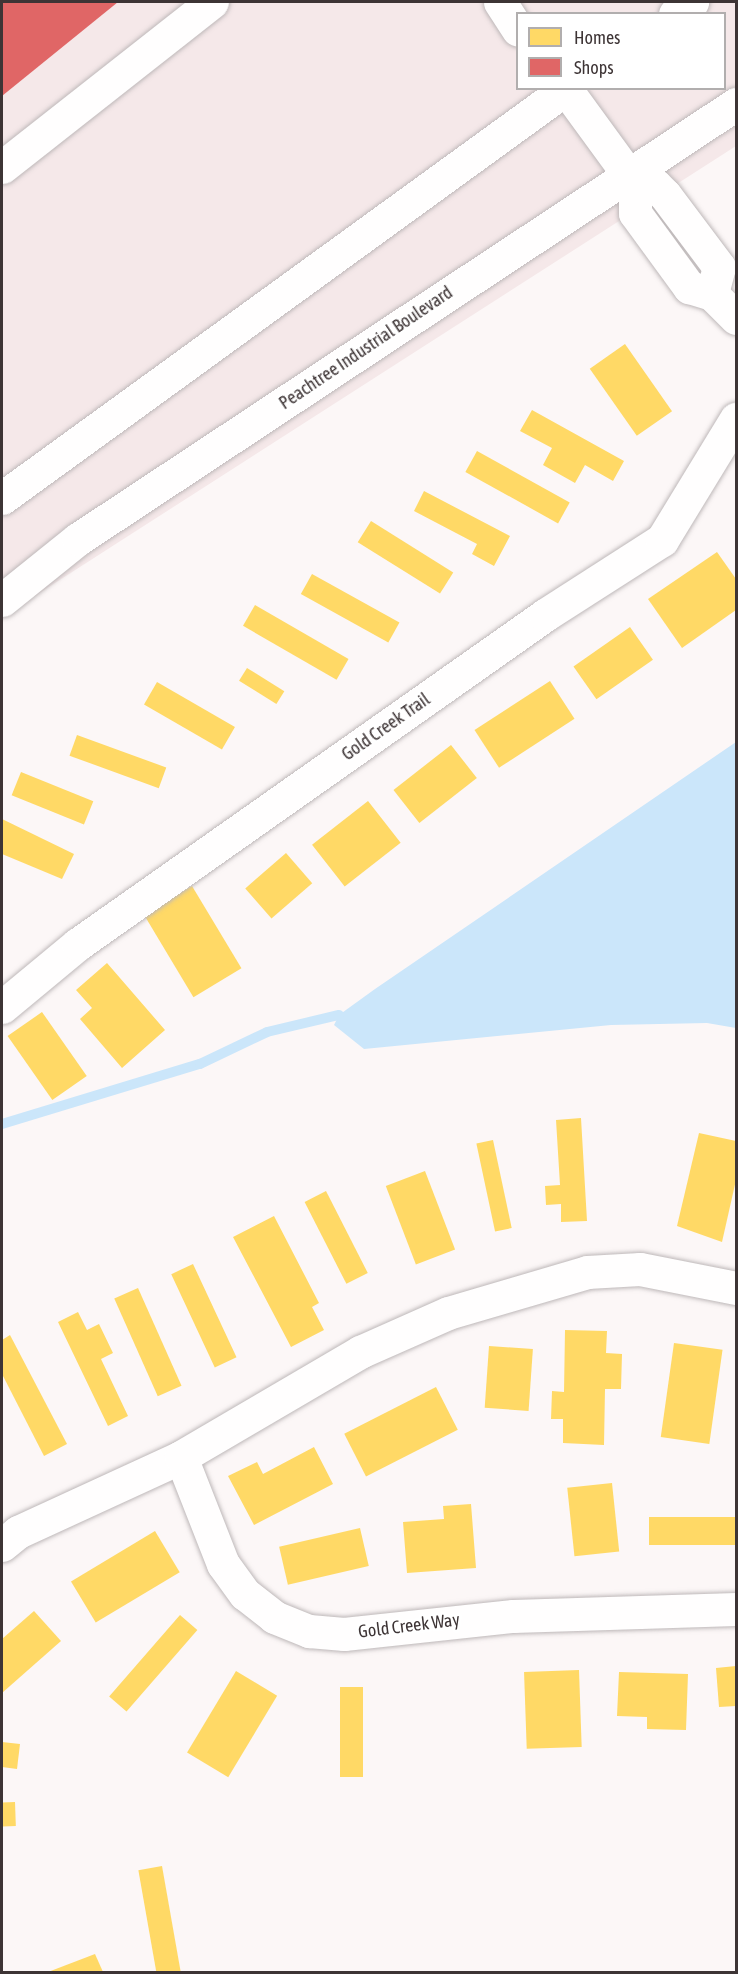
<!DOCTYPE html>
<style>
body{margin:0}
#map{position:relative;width:738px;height:1974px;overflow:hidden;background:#fcf7f7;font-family:"Asap Condensed",sans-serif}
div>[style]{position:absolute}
.built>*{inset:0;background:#f5e8e9}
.water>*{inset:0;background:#cbe6fa}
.homes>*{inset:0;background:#ffd966;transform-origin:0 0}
.shops>*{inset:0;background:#e06666}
.stream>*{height:10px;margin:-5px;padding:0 5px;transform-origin:5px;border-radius:5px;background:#cbe6fa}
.roads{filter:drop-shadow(0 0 2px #beb8b9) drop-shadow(0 0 2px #beb8b9)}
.minor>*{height:33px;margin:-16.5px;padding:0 16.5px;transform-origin:16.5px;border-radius:16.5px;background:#fffefe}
.major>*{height:33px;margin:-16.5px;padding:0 16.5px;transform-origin:16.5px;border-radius:16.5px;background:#fffefe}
span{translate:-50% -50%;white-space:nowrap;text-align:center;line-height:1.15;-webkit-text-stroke:6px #fff;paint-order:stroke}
.street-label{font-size:18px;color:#3d3435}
.frame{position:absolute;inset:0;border:3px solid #3d3435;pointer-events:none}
.legend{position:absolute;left:516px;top:12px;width:210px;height:78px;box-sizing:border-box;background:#fff;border:2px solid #b1aeae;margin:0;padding:8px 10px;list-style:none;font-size:18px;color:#3d3435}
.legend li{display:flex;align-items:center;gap:12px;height:30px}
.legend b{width:30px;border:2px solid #b1aeae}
</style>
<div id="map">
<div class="built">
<div style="clip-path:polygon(evenodd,2px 2px,736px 2px,736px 146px,2px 617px,2px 2px,518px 14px,724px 14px,724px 88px,518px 88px,518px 14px)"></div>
</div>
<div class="water">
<div style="clip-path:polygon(736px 742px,736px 1028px,707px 1023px,611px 1025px,364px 1049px,334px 1025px,339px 1015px,375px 989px)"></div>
</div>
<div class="homes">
<div style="left:625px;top:344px;width:82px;height:43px;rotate:55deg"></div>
<div style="clip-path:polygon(532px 410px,624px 461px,613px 481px,585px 465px,575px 483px,543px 465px,552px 448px,520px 431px)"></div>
<div style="left:477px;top:451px;width:106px;height:24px;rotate:29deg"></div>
<div style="clip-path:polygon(424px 491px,510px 536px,494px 566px,472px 554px,477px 544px,414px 511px)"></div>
<div style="left:371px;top:521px;width:97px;height:25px;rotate:32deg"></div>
<div style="clip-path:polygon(717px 552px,736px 579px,736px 610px,682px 648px,648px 599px)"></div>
<div style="left:312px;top:574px;width:100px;height:23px;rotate:29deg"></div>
<div style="left:255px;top:605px;width:108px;height:24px;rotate:30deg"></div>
<div style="left:630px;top:627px;width:40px;height:69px;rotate:55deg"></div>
<div style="left:247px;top:668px;width:44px;height:15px;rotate:32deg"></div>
<div style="left:550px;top:681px;width:45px;height:90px;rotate:57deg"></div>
<div style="left:157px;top:682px;width:90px;height:26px;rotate:30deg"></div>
<div style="left:77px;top:735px;width:95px;height:22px;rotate:20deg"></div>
<div style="left:451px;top:745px;width:42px;height:73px;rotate:52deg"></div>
<div style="left:21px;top:772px;width:78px;height:25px;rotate:22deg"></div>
<div style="left:368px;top:801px;width:53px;height:71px;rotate:52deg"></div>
<div style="clip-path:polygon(2px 819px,74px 854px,62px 879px,2px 854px)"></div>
<div style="left:286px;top:853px;width:40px;height:54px;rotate:49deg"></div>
<div style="left:192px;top:886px;width:96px;height:56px;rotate:59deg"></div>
<div style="clip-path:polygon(107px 963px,165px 1030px,122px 1068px,80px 1019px,92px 1008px,76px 990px)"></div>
<div style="left:42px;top:1012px;width:78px;height:42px;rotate:55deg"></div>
<div style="clip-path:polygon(581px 1118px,587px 1221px,561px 1222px,561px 1204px,546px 1205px,545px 1186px,560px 1185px,556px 1120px)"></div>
<div style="clip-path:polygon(699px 1133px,736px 1141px,736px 1180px,722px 1242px,677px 1226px)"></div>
<div style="left:493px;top:1140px;width:90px;height:17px;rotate:78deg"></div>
<div style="left:425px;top:1171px;width:84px;height:42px;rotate:69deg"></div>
<div style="left:326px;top:1191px;width:92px;height:24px;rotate:63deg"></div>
<div style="clip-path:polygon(274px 1216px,319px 1303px,312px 1307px,324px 1330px,291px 1347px,233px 1237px)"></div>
<div style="left:193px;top:1264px;width:103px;height:24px;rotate:65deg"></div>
<div style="left:138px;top:1288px;width:107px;height:26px;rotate:66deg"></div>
<div style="clip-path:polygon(78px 1312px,87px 1330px,99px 1324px,113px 1353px,101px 1359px,128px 1416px,108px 1426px,58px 1322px)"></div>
<div style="clip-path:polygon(565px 1330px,607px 1331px,606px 1353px,622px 1354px,621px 1389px,605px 1389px,604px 1445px,563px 1443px,563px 1419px,551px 1419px,552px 1391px,564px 1392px)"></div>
<div style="clip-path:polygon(10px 1335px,67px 1444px,44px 1456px,2px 1374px,2px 1340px)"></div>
<div style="left:674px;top:1343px;width:49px;height:95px;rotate:8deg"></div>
<div style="left:489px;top:1346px;width:44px;height:62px;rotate:4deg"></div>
<div style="left:436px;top:1387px;width:48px;height:103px;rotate:63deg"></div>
<div style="clip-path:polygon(314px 1447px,333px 1484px,254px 1525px,228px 1476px,257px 1462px,263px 1474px)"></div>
<div style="left:612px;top:1483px;width:69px;height:45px;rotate:84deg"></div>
<div style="clip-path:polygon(471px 1504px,476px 1568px,407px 1573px,403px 1522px,444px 1519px,443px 1506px)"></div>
<div style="left:736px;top:1517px;width:28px;height:87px;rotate:90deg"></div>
<div style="left:360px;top:1528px;width:39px;height:83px;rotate:77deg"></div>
<div style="left:155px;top:1531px;width:48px;height:98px;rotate:59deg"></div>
<div style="clip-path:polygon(34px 1611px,61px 1641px,2px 1693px,2px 1639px)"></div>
<div style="left:180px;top:1615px;width:23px;height:108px;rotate:41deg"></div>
<div style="clip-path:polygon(736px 1666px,736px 1706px,719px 1707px,716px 1668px)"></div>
<div style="left:579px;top:1670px;width:77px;height:55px;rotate:88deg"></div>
<div style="left:236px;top:1671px;width:48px;height:95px;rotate:31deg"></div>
<div style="clip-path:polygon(619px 1672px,688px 1674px,686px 1730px,647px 1729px,647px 1717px,617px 1716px)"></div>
<div style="left:340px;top:1687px;width:23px;height:90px"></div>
<div style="clip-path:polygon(2px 1742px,20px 1744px,17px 1769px,2px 1767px)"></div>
<div style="left:15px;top:1802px;width:24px;height:13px;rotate:88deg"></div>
<div style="left:162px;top:1866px;width:108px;height:24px;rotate:80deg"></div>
<div style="clip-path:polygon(95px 1954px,103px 1972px,48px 1972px)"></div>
</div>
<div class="shops">
<div style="clip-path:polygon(2px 2px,118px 2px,2px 96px)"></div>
</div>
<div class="stream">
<div style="left:2px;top:1124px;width:207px;rotate:-16.9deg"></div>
<div style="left:200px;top:1064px;width:74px;rotate:-25.5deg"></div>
<div style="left:267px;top:1032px;width:74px;rotate:-13.3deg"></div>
</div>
<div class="roads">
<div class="minor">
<div style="left:500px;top:2px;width:33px;rotate:57deg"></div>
<div style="left:565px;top:88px;width:119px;rotate:53.9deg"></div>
<div style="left:635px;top:184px;width:29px;rotate:90deg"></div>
<div style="left:635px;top:213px;width:92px;rotate:53.9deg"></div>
<div style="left:689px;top:287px;width:24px;rotate:17deg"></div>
<div style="left:712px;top:294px;width:34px;rotate:45deg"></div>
<div style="left:2px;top:167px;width:267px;rotate:-38.2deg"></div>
<div style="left:635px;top:184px;width:20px;rotate:3deg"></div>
<div style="left:655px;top:185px;width:14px;rotate:45deg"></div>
<div style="left:665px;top:195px;width:90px;rotate:53.1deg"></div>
<div style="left:719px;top:267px;width:28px;rotate:105deg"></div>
<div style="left:2px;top:1007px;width:99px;rotate:-39.7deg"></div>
<div style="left:78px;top:944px;width:571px;rotate:-35.16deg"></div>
<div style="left:545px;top:615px;width:139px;rotate:-32.7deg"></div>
<div style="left:662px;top:540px;width:142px;rotate:-58.6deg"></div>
<div style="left:181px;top:1457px;width:115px;rotate:68.6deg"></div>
<div style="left:223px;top:1564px;width:37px;rotate:54deg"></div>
<div style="left:245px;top:1594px;width:37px;rotate:38deg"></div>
<div style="left:274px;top:1617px;width:38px;rotate:22deg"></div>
<div style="left:309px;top:1631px;width:35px;rotate:5deg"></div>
<div style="left:344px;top:1634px;width:170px;rotate:-6.1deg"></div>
<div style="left:513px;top:1616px;width:223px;rotate:-1.8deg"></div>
<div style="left:2px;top:1545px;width:21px;rotate:-39deg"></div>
<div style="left:18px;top:1532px;width:179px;rotate:-24.7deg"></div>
<div style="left:181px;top:1457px;width:208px;rotate:-30.4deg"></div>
<div style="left:360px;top:1352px;width:96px;rotate:-23.9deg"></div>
<div style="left:448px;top:1313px;width:145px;rotate:-16.4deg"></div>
<div style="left:587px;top:1272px;width:53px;rotate:-3.2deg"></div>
<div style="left:640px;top:1269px;width:98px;rotate:11.2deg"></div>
</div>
<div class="major">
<div style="left:675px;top:14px;width:21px;rotate:-35deg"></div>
<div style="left:2px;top:498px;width:698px;rotate:-35.97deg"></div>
<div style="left:2px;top:600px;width:97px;rotate:-38.8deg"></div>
<div style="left:78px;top:539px;width:789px;rotate:-33.47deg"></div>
</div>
</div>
<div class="street-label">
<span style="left:366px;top:348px;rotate:-34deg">Peachtree Industrial Boulevard</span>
<span style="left:386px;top:727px;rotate:-35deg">Gold Creek Trail</span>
<span style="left:409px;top:1626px;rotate:-7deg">Gold Creek Way</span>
</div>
<div class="frame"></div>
<ul class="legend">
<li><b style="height:16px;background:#ffd966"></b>Homes</li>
<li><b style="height:16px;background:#e06666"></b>Shops</li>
</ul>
</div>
